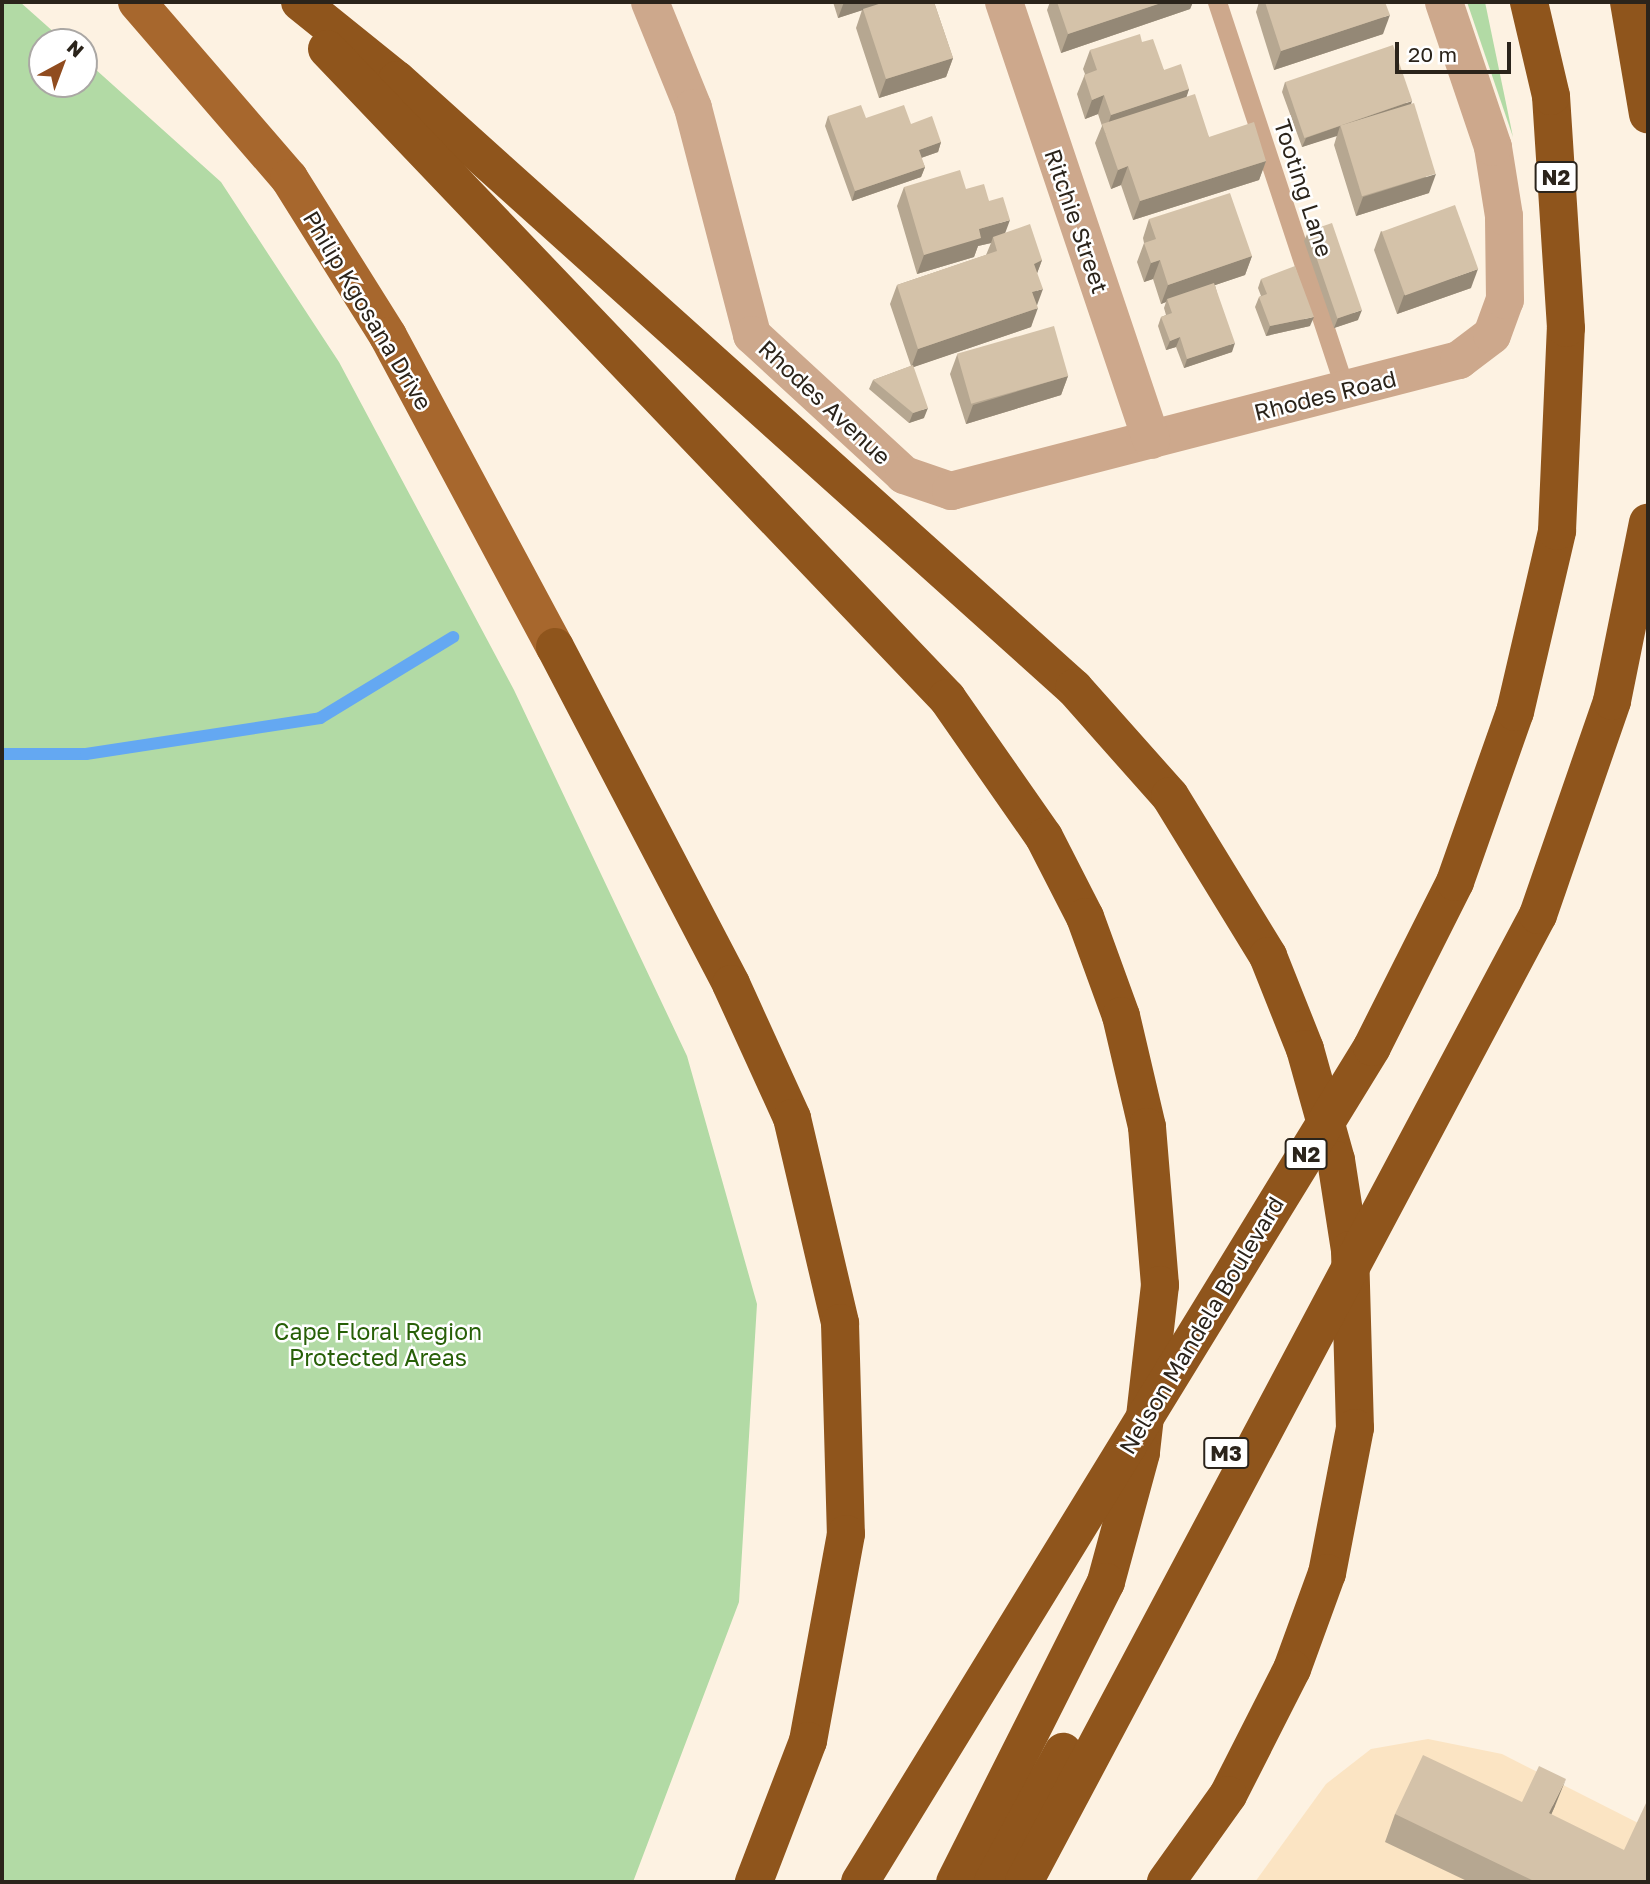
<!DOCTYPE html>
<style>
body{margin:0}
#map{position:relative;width:1650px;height:1884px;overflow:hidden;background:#fdf2e2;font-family:"Golos Text",sans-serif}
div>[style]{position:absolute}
.built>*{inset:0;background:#fbe4c3}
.green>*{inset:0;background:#b2daa5}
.stream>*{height:12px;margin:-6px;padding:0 6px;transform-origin:6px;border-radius:6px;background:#64a8f2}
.lane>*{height:19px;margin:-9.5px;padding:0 9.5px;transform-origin:9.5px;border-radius:9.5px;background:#cda88c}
.street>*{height:38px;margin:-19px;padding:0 19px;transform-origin:19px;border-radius:19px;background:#cda88c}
.primary>*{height:38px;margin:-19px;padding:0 19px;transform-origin:19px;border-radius:19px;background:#a7672d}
.highway>*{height:38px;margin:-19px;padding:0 19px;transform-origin:19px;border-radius:19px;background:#8f551c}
.wall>*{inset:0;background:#b6a791}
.shaded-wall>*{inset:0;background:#948876}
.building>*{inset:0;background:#d4c2a9;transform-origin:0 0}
span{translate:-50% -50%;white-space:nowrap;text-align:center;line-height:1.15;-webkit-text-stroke:5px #fff;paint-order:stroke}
.shield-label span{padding:2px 5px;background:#fff;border:2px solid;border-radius:5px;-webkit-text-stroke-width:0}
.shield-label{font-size:21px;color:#2b241b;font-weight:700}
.street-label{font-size:23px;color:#2b241b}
.park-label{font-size:23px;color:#275f07}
.frame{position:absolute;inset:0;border:4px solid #2b241b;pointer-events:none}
.north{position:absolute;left:28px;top:28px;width:70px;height:70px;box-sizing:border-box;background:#fff;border:2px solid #aaa7a4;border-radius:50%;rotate:41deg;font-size:19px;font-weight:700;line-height:28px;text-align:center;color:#2b241b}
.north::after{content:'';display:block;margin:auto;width:24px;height:32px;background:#904c1f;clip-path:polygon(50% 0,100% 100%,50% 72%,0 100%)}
.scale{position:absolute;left:1395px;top:42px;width:116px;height:32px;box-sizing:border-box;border:4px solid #2b241b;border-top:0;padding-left:9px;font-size:21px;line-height:24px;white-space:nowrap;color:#2b241b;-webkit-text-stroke:5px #fff;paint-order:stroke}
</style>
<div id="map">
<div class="built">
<div style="clip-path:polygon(1428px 1739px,1502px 1754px,1648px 1828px,1648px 1882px,1255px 1882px,1326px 1784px,1371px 1749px)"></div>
</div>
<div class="green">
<div style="clip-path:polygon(2px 2px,20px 2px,65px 42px,42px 42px,42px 84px,84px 84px,84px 59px,221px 182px,339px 362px,514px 690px,687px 1056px,757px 1304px,739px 1602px,633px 1882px,2px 1882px)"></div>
<div style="clip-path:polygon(1467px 2px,1485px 2px,1513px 137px)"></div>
</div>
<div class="stream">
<div style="left:2px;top:754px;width:84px"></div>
<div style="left:86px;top:754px;width:237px;rotate:-8.7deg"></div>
<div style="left:320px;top:718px;width:156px;rotate:-31.3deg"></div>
</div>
<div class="lane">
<div style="left:1217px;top:2px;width:409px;rotate:71.7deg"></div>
</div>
<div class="street">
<div style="left:650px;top:2px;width:114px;rotate:67.9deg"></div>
<div style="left:693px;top:108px;width:235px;rotate:75.4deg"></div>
<div style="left:752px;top:335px;width:207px;rotate:42.6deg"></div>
<div style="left:904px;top:475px;width:50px;rotate:18.8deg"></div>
<div style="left:951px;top:491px;width:525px;rotate:-14.46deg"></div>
<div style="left:1459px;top:360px;width:41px;rotate:-37.1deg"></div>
<div style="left:1492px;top:335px;width:37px;rotate:-70deg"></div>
<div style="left:1505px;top:300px;width:84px;rotate:-90.7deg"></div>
<div style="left:1504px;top:216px;width:70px;rotate:-99.1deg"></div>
<div style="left:1493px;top:147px;width:153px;rotate:-108.7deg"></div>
<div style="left:1004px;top:2px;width:462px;rotate:71.4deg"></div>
</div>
<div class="primary">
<div style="left:137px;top:2px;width:233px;rotate:49.2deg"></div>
<div style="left:289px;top:178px;width:186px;rotate:57.9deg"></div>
<div style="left:388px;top:336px;width:353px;rotate:61.8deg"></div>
</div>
<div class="highway">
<div style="left:300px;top:2px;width:124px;rotate:38.8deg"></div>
<div style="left:397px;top:80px;width:910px;rotate:41.93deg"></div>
<div style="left:1074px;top:688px;width:144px;rotate:48.4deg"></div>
<div style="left:1170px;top:796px;width:188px;rotate:58.5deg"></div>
<div style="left:1268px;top:956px;width:100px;rotate:68.3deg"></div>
<div style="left:1305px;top:1049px;width:115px;rotate:74.4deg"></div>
<div style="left:1336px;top:1160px;width:91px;rotate:81.2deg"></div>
<div style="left:1350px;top:1250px;width:178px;rotate:88.4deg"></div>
<div style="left:1355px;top:1428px;width:148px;rotate:100.9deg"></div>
<div style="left:1327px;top:1573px;width:102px;rotate:110deg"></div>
<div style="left:1292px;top:1669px;width:141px;rotate:116.9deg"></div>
<div style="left:1228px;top:1795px;width:107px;rotate:125.5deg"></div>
<div style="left:1629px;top:2px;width:114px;rotate:80.4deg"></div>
<div style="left:327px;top:49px;width:898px;rotate:46.31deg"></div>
<div style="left:947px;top:698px;width:169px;rotate:55.1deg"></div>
<div style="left:1044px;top:837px;width:90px;rotate:62.9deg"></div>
<div style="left:1085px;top:917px;width:105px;rotate:70deg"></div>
<div style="left:1121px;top:1016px;width:114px;rotate:76.8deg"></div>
<div style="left:1147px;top:1127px;width:159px;rotate:85.3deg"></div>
<div style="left:1160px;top:1285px;width:169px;rotate:96.5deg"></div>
<div style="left:1141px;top:1453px;width:134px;rotate:105.2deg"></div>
<div style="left:1106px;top:1582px;width:336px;rotate:116.7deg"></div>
<div style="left:555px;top:647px;width:380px;rotate:62.4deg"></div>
<div style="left:731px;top:984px;width:147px;rotate:65.5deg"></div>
<div style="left:792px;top:1118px;width:211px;rotate:76.8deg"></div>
<div style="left:840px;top:1323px;width:211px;rotate:88.4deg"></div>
<div style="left:846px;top:1534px;width:210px;rotate:100.4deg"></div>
<div style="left:808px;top:1741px;width:151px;rotate:111deg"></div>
<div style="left:860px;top:1882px;width:979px;rotate:-58.48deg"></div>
<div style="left:1372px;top:1047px;width:185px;rotate:-63.3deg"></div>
<div style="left:1455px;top:882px;width:180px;rotate:-70.6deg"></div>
<div style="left:1515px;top:712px;width:186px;rotate:-76.9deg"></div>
<div style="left:1557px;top:531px;width:203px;rotate:-87.5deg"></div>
<div style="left:1566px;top:328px;width:232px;rotate:-93.7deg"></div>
<div style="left:1551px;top:96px;width:97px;rotate:-103.2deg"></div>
<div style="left:993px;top:1882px;width:148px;rotate:-61.7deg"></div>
<div style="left:1024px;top:1882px;width:1095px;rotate:-62.01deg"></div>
<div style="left:1538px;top:915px;width:226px;rotate:-70.9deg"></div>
<div style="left:1612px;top:701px;width:182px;rotate:-78.6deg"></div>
</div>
<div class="wall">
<div style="clip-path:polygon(833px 2px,934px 2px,953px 58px,946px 77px,879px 98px,856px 28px,862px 10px,838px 18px)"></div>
<div style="clip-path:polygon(1050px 2px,1193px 2px,1190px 9px,1061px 53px,1047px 10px)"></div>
<div style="clip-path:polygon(1259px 2px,1385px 2px,1383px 34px,1274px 70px,1256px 12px)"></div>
<div style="clip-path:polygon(1142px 42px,1164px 70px,1189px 89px,1186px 97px,1209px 137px,1266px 161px,1259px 180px,1133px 220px,1121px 185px,1111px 189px,1095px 143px,1102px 126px,1098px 114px,1085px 119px,1077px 94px,1085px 74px,1083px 69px,1090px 50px)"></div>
<div style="clip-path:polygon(1285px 82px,1411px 104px,1429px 193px,1356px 216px,1334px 145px,1337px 135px,1302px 147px,1282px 92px)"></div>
<div style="clip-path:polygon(828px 116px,866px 118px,941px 142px,938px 152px,921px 158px,925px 167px,921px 177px,852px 201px,825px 126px)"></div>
<div style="clip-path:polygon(904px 187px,966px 189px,989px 201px,1005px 233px,1042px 260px,1037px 273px,1037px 305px,1031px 327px,913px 367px,924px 418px,909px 423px,869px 389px,873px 380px,911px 366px,890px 304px,897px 285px,986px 255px,991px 243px,978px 246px,974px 257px,917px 274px,897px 206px)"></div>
<div style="clip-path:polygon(1149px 219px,1252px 256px,1245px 275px,1215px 285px,1232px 352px,1184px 368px,1176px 347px,1166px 350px,1158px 326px,1161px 317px,1166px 315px,1164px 308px,1166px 302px,1161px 304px,1153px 279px,1144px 282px,1137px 262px,1144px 243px,1143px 238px)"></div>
<div style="clip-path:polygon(1381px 231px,1471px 288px,1397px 314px,1374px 250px)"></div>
<div style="clip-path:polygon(1308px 232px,1358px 320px,1334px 328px,1304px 241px)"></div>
<div style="clip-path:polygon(1261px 279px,1310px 326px,1266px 336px,1255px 307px,1259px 297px,1261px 296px,1258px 288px)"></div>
<div style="clip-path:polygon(957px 355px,1068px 376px,1061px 395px,966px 424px,950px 374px)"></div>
<div style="clip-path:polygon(1522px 1802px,1555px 1806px,1551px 1815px,1648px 1882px,1469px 1882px,1385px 1842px,1395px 1814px)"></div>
</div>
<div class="shaded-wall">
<div style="clip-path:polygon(844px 2px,888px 2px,838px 18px)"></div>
<div style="clip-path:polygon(1164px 2px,1193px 2px,1190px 9px,1061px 53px,1068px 34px)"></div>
<div style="clip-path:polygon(1390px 15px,1383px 34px,1274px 70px,1281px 51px)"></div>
<div style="clip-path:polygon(953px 58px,946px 77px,879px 98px,886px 79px)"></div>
<div style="clip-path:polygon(1189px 89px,1183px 108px,1105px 134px,1111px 115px)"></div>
<div style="clip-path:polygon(1104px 95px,1098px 114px,1085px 119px,1092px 100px)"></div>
<div style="clip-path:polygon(1412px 101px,1409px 111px,1340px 126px)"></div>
<div style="clip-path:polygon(1340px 126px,1337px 136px,1302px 147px,1306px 138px)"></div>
<div style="clip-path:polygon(941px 142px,938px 152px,915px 160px,919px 150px)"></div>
<div style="clip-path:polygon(1266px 161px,1259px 180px,1133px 220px,1140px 201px)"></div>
<div style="clip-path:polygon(1128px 166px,1121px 185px,1111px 189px,1118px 170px)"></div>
<div style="clip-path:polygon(925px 167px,921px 177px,852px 201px,855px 191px)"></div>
<div style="clip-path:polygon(1436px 174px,1429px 193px,1356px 216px,1363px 197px)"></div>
<div style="clip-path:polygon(1010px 220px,1003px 239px,993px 237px,991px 243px,978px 246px,974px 257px,917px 274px,924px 255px,979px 229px)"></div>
<div style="clip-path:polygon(1252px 256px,1245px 275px,1168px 301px,1167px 299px,1166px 302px,1161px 304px,1168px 285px)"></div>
<div style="clip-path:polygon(1042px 260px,1035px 279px,1034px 264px)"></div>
<div style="clip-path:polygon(1160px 260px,1153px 279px,1144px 282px,1151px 263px)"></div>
<div style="clip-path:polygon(1478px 269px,1471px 288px,1397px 314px,1404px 295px)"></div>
<div style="clip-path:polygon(1043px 289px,1036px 308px,1032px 292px)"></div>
<div style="clip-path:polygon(1038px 308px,1031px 327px,911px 368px,918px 349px)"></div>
<div style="clip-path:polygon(1362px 310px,1358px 320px,1334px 328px,1338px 318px)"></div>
<div style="clip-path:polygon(1314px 317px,1310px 326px,1266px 336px,1270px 326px)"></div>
<div style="clip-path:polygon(1180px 337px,1176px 347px,1166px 350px,1170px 341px)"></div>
<div style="clip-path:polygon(1235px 343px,1232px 352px,1184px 368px,1187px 359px)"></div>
<div style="clip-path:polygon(1068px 376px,1061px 395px,966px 424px,973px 405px)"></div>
<div style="clip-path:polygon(928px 408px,924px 418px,909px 423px,913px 413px)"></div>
<div style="clip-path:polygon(1566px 1779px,1555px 1806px,1539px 1841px,1549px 1813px)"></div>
</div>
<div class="building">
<div style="clip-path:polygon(885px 2px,934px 2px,953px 58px,886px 79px,863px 9px)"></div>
<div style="clip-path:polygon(1057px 2px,1164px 2px,1068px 34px)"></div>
<div style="clip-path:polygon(1265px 2px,1385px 2px,1390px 15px,1281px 51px)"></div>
<div style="clip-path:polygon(1140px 34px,1142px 42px,1153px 39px,1164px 70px,1181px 64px,1189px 89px,1111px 115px,1104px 95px,1092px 100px,1084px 75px,1097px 70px,1090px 50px)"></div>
<div style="left:1393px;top:45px;width:59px;height:114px;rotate:71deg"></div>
<div style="clip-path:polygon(1195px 94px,1209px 137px,1254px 122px,1266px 161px,1140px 201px,1128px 166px,1118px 170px,1102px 124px)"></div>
<div style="left:1414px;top:103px;width:74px;height:77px;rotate:73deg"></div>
<div style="clip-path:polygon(861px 105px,866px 118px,904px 105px,911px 124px,932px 116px,941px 142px,919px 150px,925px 167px,855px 191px,828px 116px)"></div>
<div style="clip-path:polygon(960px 170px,966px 189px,984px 184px,989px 201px,1003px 197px,1010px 220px,979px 229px,981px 238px,924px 255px,904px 187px)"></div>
<div style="clip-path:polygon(1230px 193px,1252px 256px,1168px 285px,1160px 260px,1151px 263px,1144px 243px,1156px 239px,1149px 219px)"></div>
<div style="left:1455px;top:205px;width:68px;height:78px;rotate:70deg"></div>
<div style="left:1332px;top:223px;width:92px;height:26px;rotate:71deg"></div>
<div style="clip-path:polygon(1030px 224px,1042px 260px,1034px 264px,1043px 289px,1032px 292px,1038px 308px,918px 349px,897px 285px,997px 251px,993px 237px)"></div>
<div style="clip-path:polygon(1295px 266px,1314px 317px,1270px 326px,1259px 297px,1267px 294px,1261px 279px)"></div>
<div style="clip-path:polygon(1214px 283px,1235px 343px,1187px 359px,1180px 337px,1170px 341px,1161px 317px,1172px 313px,1167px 299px)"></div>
<div style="left:1054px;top:326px;width:52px;height:101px;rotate:74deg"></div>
<div style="clip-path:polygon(913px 365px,928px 408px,913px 413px,873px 380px)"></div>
<div style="clip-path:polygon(1423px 1755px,1522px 1802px,1539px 1766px,1566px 1779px,1549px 1813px,1624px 1850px,1647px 1801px,1648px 1802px,1648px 1882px,1536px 1882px,1395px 1814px)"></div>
</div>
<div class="shield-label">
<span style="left:1556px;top:177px">N2</span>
<span style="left:1306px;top:1154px">N2</span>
<span style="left:1226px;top:1453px">M3</span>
</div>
<div class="street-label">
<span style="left:1304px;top:188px;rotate:72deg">Tooting Lane</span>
<span style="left:1077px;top:221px;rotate:71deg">Ritchie Street</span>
<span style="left:368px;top:310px;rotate:59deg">Philip Kgosana Drive</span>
<span style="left:1325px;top:395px;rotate:-14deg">Rhodes Road</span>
<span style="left:825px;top:402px;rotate:43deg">Rhodes Avenue</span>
<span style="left:1201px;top:1325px;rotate:-59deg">Nelson Mandela Boulevard</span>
</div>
<div class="park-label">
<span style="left:378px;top:1344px">Cape Floral Region<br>Protected Areas</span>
</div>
<div class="frame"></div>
<div class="north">N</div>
<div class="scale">20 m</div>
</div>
